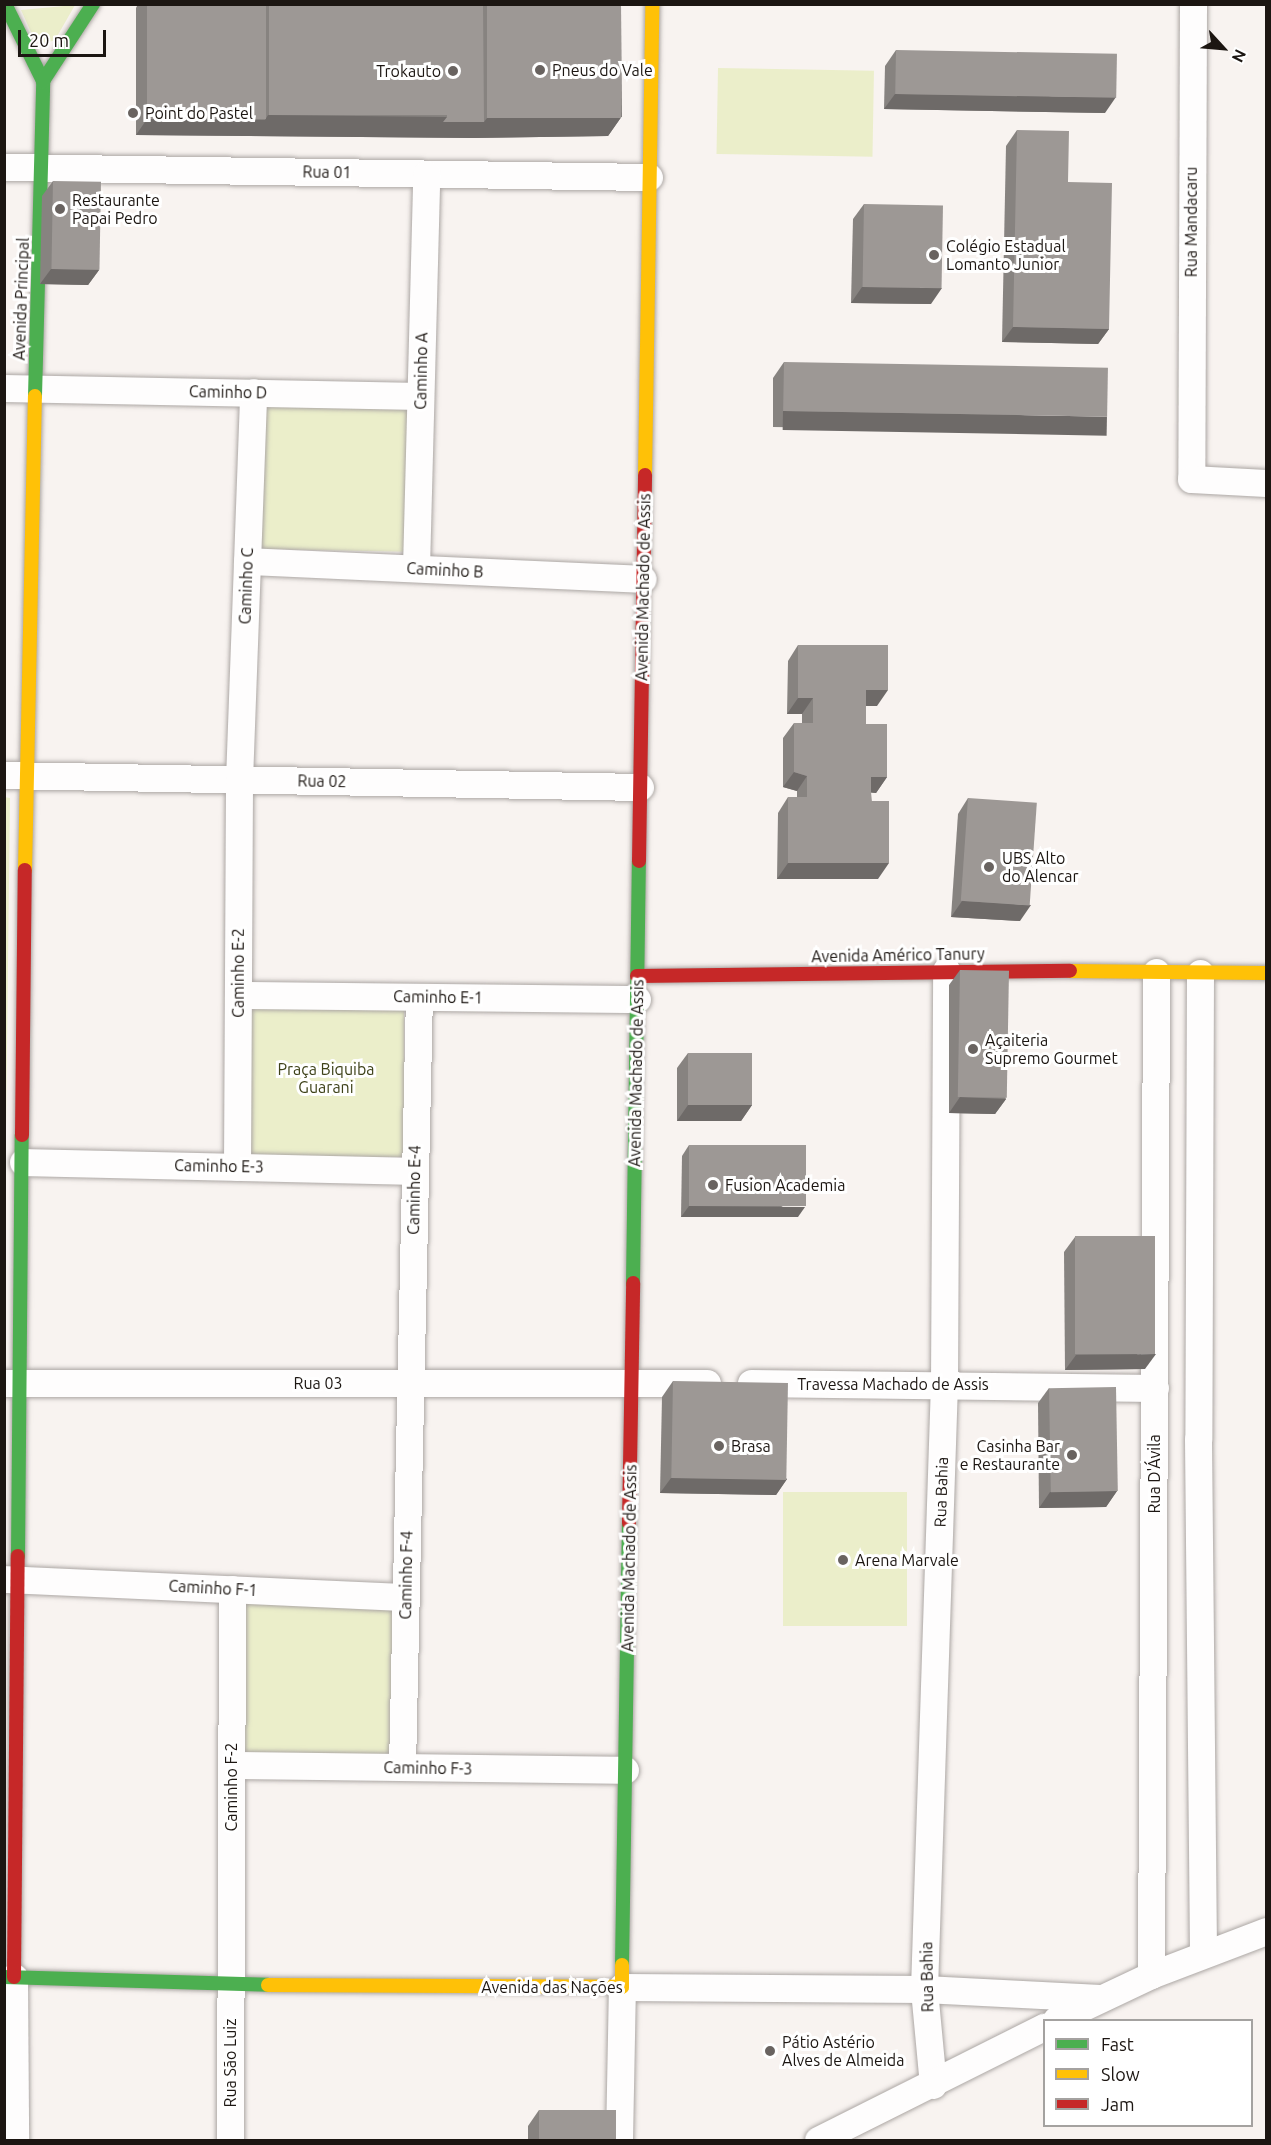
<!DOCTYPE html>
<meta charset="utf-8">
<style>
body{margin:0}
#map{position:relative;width:1271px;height:2145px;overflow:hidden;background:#f8f3f0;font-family:Ubuntu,sans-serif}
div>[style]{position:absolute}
.green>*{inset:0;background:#ebeeca;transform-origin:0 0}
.roads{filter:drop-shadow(0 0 2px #aca7a4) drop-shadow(0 0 2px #aca7a4)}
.street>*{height:27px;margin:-13.5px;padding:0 13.5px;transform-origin:13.5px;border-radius:13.5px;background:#fefdfd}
.fast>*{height:14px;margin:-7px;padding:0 7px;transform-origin:7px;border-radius:7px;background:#4caf50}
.slow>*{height:14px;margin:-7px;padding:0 7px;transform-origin:7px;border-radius:7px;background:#ffc107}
.jam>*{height:14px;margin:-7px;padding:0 7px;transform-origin:7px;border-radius:7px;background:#c62828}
.wall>*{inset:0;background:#878380}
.shaded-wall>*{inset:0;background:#6e6a68;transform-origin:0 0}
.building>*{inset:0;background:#9d9895;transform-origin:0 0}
.dots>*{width:16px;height:16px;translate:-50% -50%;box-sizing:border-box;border:3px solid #fff;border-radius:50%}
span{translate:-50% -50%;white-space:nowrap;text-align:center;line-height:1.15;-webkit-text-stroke:6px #fff;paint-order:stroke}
.poi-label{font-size:16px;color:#1c1612}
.left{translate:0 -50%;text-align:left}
.right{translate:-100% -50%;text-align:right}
.street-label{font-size:16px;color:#1c1612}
.park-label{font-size:16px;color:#3d4118}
.frame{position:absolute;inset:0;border:6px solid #1c1612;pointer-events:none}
.legend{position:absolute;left:1043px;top:2019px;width:210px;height:108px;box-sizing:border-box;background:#fff;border:2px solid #a4a2a0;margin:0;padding:8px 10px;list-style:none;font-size:18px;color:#1c1612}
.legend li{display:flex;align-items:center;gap:12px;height:30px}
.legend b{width:30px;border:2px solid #a4a2a0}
.north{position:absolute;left:1193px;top:18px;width:60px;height:60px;-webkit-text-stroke:4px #fff;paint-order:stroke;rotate:116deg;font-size:16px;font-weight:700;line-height:24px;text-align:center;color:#1c1612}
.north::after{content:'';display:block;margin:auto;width:21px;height:27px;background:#1c1612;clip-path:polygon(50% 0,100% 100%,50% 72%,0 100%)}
.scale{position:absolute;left:18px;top:30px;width:88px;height:27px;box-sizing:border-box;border:3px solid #1c1612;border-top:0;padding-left:8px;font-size:18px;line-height:21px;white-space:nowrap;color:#1c1612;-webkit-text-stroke:4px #fff;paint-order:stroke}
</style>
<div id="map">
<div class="green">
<div style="clip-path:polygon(75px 5px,55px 40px,46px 43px,34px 39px,21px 10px)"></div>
<div style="left:718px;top:68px;width:156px;height:86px;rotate:1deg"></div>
<div style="left:256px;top:402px;width:155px;height:147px;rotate:1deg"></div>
<div style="clip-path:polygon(4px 797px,10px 798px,5px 1214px)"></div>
<div style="left:250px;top:999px;width:154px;height:158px"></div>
<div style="left:783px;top:1492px;width:124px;height:134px"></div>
<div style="left:243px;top:1600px;width:152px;height:161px;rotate:2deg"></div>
</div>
<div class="roads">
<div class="street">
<div style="left:1193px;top:4px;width:475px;rotate:90.2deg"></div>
<div style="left:1191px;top:479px;width:75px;rotate:3.1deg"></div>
<div style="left:4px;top:167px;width:645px;rotate:0.89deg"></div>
<div style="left:4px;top:388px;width:416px;rotate:1.1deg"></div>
<div style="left:247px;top:561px;width:396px;rotate:2.6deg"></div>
<div style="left:416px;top:568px;width:394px;rotate:-88.5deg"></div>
<div style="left:4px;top:775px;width:636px;rotate:1.08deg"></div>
<div style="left:1200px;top:973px;width:466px;rotate:90.2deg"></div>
<div style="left:1198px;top:1439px;width:515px;rotate:89.44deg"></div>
<div style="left:238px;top:995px;width:399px;rotate:0.6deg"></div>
<div style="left:23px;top:1162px;width:392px;rotate:1.3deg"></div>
<div style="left:237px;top:1167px;width:387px;rotate:-89.7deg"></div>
<div style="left:239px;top:780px;width:388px;rotate:-87.9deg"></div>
<div style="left:4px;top:1383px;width:703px"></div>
<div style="left:751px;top:1383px;width:404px;rotate:0.7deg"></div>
<div style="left:4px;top:1579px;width:402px;rotate:2.6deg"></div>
<div style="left:232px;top:1765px;width:393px;rotate:0.7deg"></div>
<div style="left:402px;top:1767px;width:770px;rotate:-88.74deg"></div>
<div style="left:1151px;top:1975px;width:1003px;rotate:-89.71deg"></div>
<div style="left:14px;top:1977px;width:163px;rotate:89.6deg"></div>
<div style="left:1056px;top:2020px;width:105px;rotate:-25.3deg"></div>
<div style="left:1151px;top:1975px;width:123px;rotate:-20.9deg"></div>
<div style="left:933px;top:2085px;width:96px;rotate:-95.4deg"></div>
<div style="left:924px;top:1989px;width:605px;rotate:-88.11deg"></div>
<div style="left:944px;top:1384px;width:414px;rotate:-89.7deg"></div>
<div style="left:230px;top:2140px;width:551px;rotate:-89.79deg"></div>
<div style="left:619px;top:2140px;width:153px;rotate:-88.9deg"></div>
<div style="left:622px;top:1987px;width:302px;rotate:0.4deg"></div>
<div style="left:924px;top:1989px;width:176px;rotate:2.9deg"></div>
<div style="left:818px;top:2140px;width:253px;rotate:-26.6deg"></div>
</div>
<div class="fast">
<div style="left:5px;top:4px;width:86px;rotate:63.7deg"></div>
<div style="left:35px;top:396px;width:315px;rotate:-88.5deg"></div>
<div style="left:43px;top:81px;width:92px;rotate:-57deg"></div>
<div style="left:633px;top:1283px;width:422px;rotate:-89.2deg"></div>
<div style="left:18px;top:1556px;width:421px;rotate:-89.5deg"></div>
<div style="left:622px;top:1965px;width:442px;rotate:-89.1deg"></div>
<div style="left:4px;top:1977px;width:264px;rotate:1.7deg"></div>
</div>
<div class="slow">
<div style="left:645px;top:475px;width:471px;rotate:-89.1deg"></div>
<div style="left:25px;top:870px;width:474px;rotate:-88.8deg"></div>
<div style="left:1070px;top:971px;width:196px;rotate:0.6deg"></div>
<div style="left:268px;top:1985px;width:354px;rotate:0.3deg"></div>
<div style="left:622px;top:1987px;width:22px;rotate:-90deg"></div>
</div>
<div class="jam">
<div style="left:639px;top:861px;width:386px;rotate:-89.1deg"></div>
<div style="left:637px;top:976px;width:433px;rotate:-0.7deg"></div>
<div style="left:22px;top:1135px;width:265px;rotate:-89.4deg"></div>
<div style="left:629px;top:1523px;width:240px;rotate:-89deg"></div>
<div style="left:14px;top:1977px;width:421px;rotate:-89.5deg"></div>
</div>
</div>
<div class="wall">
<div style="clip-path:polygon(138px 4px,621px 4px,622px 116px,608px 136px,473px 138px,136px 135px,136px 8px)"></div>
<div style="clip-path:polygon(896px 50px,1105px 113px,884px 109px,885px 66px)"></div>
<div style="clip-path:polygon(1017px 130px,1068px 182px,1109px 329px,1098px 344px,1002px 342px,1006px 146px)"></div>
<div style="clip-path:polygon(53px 181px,99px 270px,88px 285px,40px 284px,42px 196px)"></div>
<div style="clip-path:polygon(864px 204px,931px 304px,851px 303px,853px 219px)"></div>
<div style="clip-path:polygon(784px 362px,1096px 432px,773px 427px,773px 378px)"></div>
<div style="clip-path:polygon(798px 645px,877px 706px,866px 706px,866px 724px,887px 777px,876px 793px,871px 792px,878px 879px,777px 879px,778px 813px,788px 797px,797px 797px,797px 791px,783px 787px,783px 738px,794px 723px,802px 723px,802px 714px,787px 714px,788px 661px)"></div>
<div style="clip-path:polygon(968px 798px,1020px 921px,951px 917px,958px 814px)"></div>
<div style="clip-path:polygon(960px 970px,1006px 1099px,995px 1114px,949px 1113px,949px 985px)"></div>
<div style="clip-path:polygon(688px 1053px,752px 1105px,741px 1121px,677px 1121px,677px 1068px)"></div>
<div style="clip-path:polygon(689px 1145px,798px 1217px,681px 1217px,682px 1156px)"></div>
<div style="clip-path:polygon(1075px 1237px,1145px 1369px,1065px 1370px,1064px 1252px)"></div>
<div style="clip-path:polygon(673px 1381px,787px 1479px,776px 1495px,660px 1493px,662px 1397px)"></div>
<div style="clip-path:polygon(1049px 1388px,1117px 1491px,1106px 1507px,1039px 1508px,1038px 1403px)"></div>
<div style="clip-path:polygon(539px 2110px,616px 2140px,528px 2140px,528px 2126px)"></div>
</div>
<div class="shaded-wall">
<div style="clip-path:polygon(895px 94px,1116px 97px,1105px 113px,884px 109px)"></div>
<div style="clip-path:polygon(268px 115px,447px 117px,484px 122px,487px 118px,622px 116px,608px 136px,473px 138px,136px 135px,147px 119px,265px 120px)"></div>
<div style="clip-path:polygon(51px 269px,99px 270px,88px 285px,40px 284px)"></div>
<div style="clip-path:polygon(862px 287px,942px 288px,931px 304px,851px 303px)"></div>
<div style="clip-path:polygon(1013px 327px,1109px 329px,1098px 344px,1002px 342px)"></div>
<div style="left:783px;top:411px;width:324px;height:19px;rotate:1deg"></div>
<div style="clip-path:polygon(866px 690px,888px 690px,877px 706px,856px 706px)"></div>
<div style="clip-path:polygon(798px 698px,813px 698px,802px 714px,787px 714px)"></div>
<div style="clip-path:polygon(794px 772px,807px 776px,797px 791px,783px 787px)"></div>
<div style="clip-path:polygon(871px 777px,887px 777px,876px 793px,860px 792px)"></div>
<div style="clip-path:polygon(788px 863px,889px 863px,878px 879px,777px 879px)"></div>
<div style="clip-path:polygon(962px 901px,1031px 905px,1020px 921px,951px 917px)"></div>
<div style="clip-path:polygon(960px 1097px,1006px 1099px,995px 1114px,949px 1113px)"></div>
<div style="clip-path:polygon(688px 1105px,752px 1105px,741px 1121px,677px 1121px)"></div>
<div style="clip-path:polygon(689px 1206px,805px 1207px,798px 1217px,681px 1217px)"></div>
<div style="clip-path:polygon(1156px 1354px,1145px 1369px,1065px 1370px,1076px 1355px)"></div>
<div style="clip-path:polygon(671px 1478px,787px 1479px,776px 1495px,660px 1493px)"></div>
<div style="clip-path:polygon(1117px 1491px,1106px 1507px,1039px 1508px,1050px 1492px)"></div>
</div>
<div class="building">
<div style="left:147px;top:4px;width:119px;height:115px"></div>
<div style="left:269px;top:4px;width:178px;height:111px"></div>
<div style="clip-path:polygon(447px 4px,483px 4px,484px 122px,443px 122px,447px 117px)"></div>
<div style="left:487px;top:4px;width:134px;height:114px"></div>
<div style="left:896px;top:50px;width:221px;height:44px;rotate:1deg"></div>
<div style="clip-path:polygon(1017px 130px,1069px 131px,1068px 182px,1112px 183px,1109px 329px,1013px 327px)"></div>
<div style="left:53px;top:181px;width:48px;height:88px;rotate:1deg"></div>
<div style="left:864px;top:204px;width:79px;height:83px;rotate:1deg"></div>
<div style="left:784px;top:362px;width:324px;height:49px;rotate:1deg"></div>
<div style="clip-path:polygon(798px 645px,888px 645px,888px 690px,866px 690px,866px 724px,887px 724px,887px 777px,871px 777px,871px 801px,889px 801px,889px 863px,788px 863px,788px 797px,807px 797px,807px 776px,794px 772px,794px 723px,813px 723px,813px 698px,798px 698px)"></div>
<div style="left:968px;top:798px;width:69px;height:103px;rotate:4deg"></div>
<div style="left:960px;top:970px;width:49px;height:127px;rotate:1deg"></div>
<div style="left:688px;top:1053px;width:64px;height:52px"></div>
<div style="left:689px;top:1145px;width:117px;height:61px"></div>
<div style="left:1155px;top:1236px;width:118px;height:80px;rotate:90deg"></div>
<div style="left:673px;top:1381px;width:115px;height:97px;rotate:1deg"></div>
<div style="left:1116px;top:1387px;width:104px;height:67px;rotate:89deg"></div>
<div style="left:539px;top:2110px;width:77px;height:30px"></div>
</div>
<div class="dots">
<div style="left:540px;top:70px;background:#696360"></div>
<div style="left:453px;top:71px;background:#696360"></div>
<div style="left:133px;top:113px;background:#696360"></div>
<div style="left:60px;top:209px;background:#696360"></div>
<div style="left:934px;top:255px;background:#696360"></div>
<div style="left:989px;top:867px;background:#696360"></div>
<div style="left:973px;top:1049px;background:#696360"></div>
<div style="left:713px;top:1185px;background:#696360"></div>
<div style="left:719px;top:1446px;background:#696360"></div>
<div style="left:1072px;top:1455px;background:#696360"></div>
<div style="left:843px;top:1560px;background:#696360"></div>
<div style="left:770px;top:2051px;background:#696360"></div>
</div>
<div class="poi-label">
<span class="left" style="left:552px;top:70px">Pneus do Vale</span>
<span class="right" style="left:441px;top:71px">Trokauto</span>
<span class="left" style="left:145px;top:113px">Point do Pastel</span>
<span class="left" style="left:72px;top:209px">Restaurante<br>Papai Pedro</span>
<span class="left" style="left:946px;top:255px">Colégio Estadual<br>Lomanto Junior</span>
<span class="left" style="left:1002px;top:867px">UBS Alto<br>do Alencar</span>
<span class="left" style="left:985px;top:1049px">Açaiteria<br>Supremo Gourmet</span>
<span class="left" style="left:725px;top:1185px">Fusion Academia</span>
<span class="left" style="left:731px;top:1446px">Brasa</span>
<span class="right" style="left:1060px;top:1455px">Casinha Bar<br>e Restaurante</span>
<span class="left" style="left:855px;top:1560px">Arena Marvale</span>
<span class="left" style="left:782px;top:2051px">Pátio Astério<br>Alves de Almeida</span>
</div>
<div class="street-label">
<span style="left:327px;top:172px;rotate:1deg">Rua 01</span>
<span style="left:1191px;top:222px;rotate:-90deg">Rua Mandacaru</span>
<span style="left:21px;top:299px;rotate:-88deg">Avenida Principal</span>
<span style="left:421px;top:371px;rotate:-89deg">Caminho A</span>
<span style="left:228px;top:392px;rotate:1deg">Caminho D</span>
<span style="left:445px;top:570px;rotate:3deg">Caminho B</span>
<span style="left:246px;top:586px;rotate:-88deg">Caminho C</span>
<span style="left:643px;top:587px;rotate:-89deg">Avenida Machado de Assis</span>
<span style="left:322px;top:781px;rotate:1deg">Rua 02</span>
<span style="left:898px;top:955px;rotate:-1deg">Avenida Américo Tanury</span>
<span style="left:238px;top:973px;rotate:-90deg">Caminho E-2</span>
<span style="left:438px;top:997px;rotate:1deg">Caminho E-1</span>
<span style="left:636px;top:1073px;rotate:-89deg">Avenida Machado de Assis</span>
<span style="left:219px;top:1166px;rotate:1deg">Caminho E-3</span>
<span style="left:414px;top:1190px;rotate:-89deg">Caminho E-4</span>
<span style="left:318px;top:1383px">Rua 03</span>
<span style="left:893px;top:1384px">Travessa Machado de Assis</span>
<span style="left:1154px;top:1474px;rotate:-90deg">Rua D'Ávila</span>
<span style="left:941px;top:1492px;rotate:-88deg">Rua Bahia</span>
<span style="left:629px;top:1558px;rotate:-89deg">Avenida Machado de Assis</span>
<span style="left:406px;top:1575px;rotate:-89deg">Caminho F-4</span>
<span style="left:213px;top:1588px;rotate:3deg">Caminho F-1</span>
<span style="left:428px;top:1768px;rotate:1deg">Caminho F-3</span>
<span style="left:231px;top:1787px;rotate:-90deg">Caminho F-2</span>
<span style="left:927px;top:1977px;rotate:-91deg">Rua Bahia</span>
<span style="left:552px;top:1987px">Avenida das Nações</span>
<span style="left:230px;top:2063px;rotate:-90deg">Rua São Luiz</span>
</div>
<div class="park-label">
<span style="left:326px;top:1078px">Praça Biquiba<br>Guarani</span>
</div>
<div class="frame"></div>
<ul class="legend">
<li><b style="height:8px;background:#4caf50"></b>Fast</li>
<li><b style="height:8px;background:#ffc107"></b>Slow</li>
<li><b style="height:8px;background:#c62828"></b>Jam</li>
</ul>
<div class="north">N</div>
<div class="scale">20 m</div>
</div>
